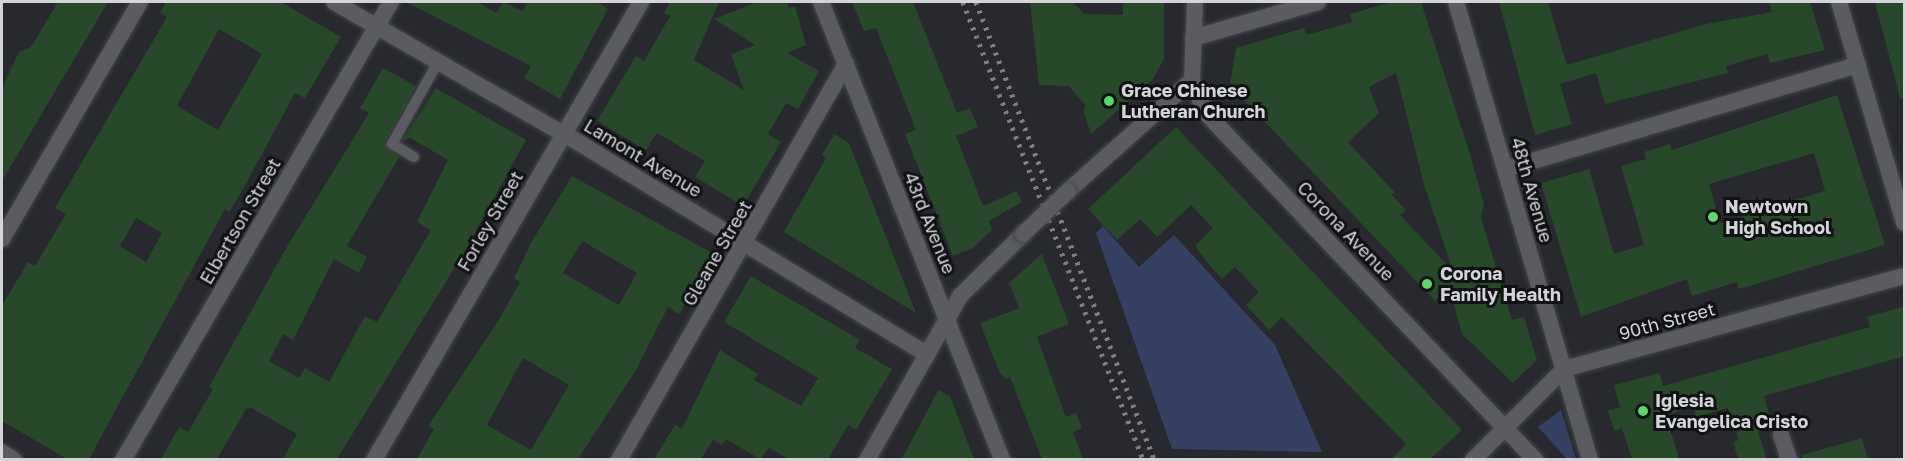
<!DOCTYPE html>
<style>
body{margin:0}
#map{position:relative;width:1906px;height:461px;overflow:hidden;background:#27292e;font-family:"Golos Text",sans-serif}
div>[style]{position:absolute}
.green>*{inset:0;background:#354162}
.building>*{inset:0;background:#274829}
.roads{filter:drop-shadow(0 0 2px #434549) drop-shadow(0 0 2px #434549)}
.service>*{height:10px;margin:-5px;padding:0 5px;transform-origin:5px;border-radius:5px;background:#5a5c62}
.minor>*{height:16px;margin:-8px;padding:0 8px;transform-origin:8px;border-radius:8px;background:#5a5c62}
.tertiary>*{height:16px;margin:-8px;padding:0 8px;transform-origin:8px;border-radius:8px;background:#5a5c62}
.rail>*{height:4.5px;margin-top:-2.25px;transform-origin:0;background:repeating-linear-gradient(90deg,#7d7f83 0 3px,transparent 0 9px)}
.bridges{filter:drop-shadow(0 0 2px #434549) drop-shadow(0 0 2px #434549)}
.minor-bridge>*{height:16px;margin:-8px;padding:0 8px;transform-origin:8px;border-radius:8px;background:#5a5c62}
.dots>*{width:16px;height:16px;translate:-50% -50%;box-sizing:border-box;border:3px solid #111214;border-radius:50%}
span{translate:-50% -50%;white-space:nowrap;text-align:center;line-height:1.15;-webkit-text-stroke:6px #111214;paint-order:stroke}
.poi-label{font-size:18px;color:#d3d5d8;font-weight:700}
.left{translate:0 -50%;text-align:left}
.street-label{font-size:18px;color:#d3d5d8}
.frame{position:absolute;inset:0;border:3px solid #d3d5d8;pointer-events:none}
</style>
<div id="map">
<div class="green">
<div style="clip-path:polygon(1103px 226px,1139px 267px,1174px 235px,1275px 345px,1322px 452px,1172px 449px,1096px 233px)"></div>
<div style="clip-path:polygon(1561px 410px,1576px 459px,1567px 459px,1538px 427px)"></div>
</div>
<div class="building">
<div style="clip-path:polygon(58px 2px,108px 2px,2px 181px,2px 88px,19px 52px,31px 47px)"></div>
<div style="clip-path:polygon(evenodd,166px 2px,281px 2px,341px 37px,305px 98px,295px 93px,242px 191px,229px 212px,225px 209px,89px 459px,67px 459px,2px 421px,2px 305px,28px 262px,35px 266px,66px 214px,55px 208px,167px 17px,160px 13px,166px 2px,219px 29px,262px 54px,218px 130px,177px 106px,219px 29px,166px 2px,136px 218px,162px 233px,146px 262px,120px 246px,136px 218px)"></div>
<div style="clip-path:polygon(406px 2px,478px 2px,496px 13px,503px 2px,522px 11px,528px 2px,597px 2px,608px 9px,560px 99px,524px 78px,531px 66px)"></div>
<div style="clip-path:polygon(670px 2px,719px 2px,694px 60px,744px 90px,731px 54px,755px 45px,714px 19px,757px 2px,787px 2px,789px 8px,795px 6px,806px 45px,787px 53px,819px 71px,798px 109px,786px 103px,768px 134px,781px 142px,743px 206px,695px 177px,705px 161px,657px 133px,646px 150px,597px 121px,636px 56px,644px 61px,670px 16px,664px 13px)"></div>
<div style="clip-path:polygon(852px 2px,913px 2px,957px 113px,970px 108px,978px 127px,956px 136px,983px 206px,1017px 191px,1022px 202px,989px 221px,992px 230px,973px 248px,953px 256px,905px 134px,916px 130px,876px 28px,864px 31px)"></div>
<div style="clip-path:polygon(1030px 2px,1072px 2px,1085px 14px,1123px 15px,1123px 2px,1164px 2px,1164px 59px,1153px 79px,1091px 134px,1083px 110px,1086px 106px,1069px 86px,1039px 85px)"></div>
<div style="clip-path:polygon(evenodd,1392px 2px,1421px 2px,1469px 151px,1484px 204px,1481px 218px,1512px 320px,1524px 317px,1537px 360px,1513px 383px,1462px 334px,1449px 287px,1435px 301px,1230px 85px,1236px 48px,1304px 28px,1306px 35px,1352px 22px,1350px 14px,1392px 2px,1396px 73px,1424px 185px,1453px 271px,1400px 215px,1406px 210px,1391px 194px,1395px 193px,1348px 142px,1379px 113px,1369px 87px,1396px 73px)"></div>
<div style="clip-path:polygon(1499px 2px,1548px 2px,1567px 65px,1706px 24px,1772px 12px,1769px 2px,1810px 2px,1825px 50px,1770px 63px,1767px 54px,1726px 66px,1728px 73px,1605px 104px,1596px 73px,1560px 84px,1572px 124px,1535px 135px)"></div>
<div style="clip-path:polygon(1875px 2px,1905px 2px,1905px 98px,1900px 98px)"></div>
<div style="clip-path:polygon(383px 68px,416px 86px,385px 143px,399px 157px,347px 246px,367px 257px,359px 273px,334px 259px,293px 340px,283px 334px,269px 361px,299px 378px,305px 368px,329px 382px,365px 316px,377px 322px,431px 230px,417px 222px,448px 160px,410px 138px,402px 141px,436px 88px,526px 140px,463px 254px,337px 459px,283px 459px,297px 434px,252px 408px,246px 409px,217px 459px,161px 459px,179px 427px,188px 432px,213px 389px,209px 387px,288px 245px,369px 113px,360px 108px)"></div>
<div style="clip-path:polygon(evenodd,1837px 95px,1885px 245px,1739px 289px,1737px 282px,1692px 296px,1687px 279px,1581px 317px,1541px 183px,1589px 169px,1614px 254px,1644px 245px,1621px 166px,1646px 159px,1644px 152px,1670px 144px,1672px 150px,1837px 95px,1814px 153px,1825px 191px,1720px 223px,1709px 184px,1814px 153px)"></div>
<div style="clip-path:polygon(1176px 127px,1462px 430px,1430px 459px,1391px 459px,1406px 444px,1282px 317px,1269px 330px,1246px 305px,1259px 292px,1235px 267px,1222px 279px,1211px 267px,1195px 246px,1213px 228px,1191px 205px,1157px 237px,1140px 219px,1117px 240px,1088px 209px)"></div>
<div style="clip-path:polygon(834px 134px,849px 143px,916px 313px,784px 232px,826px 158px,822px 155px)"></div>
<div style="clip-path:polygon(evenodd,572px 176px,714px 254px,679px 314px,668px 307px,636px 370px,578px 459px,417px 459px,434px 429px,428px 426px,500px 318px,520px 282px,514px 278px,532px 241px,572px 176px,582px 241px,637px 273px,619px 305px,563px 273px,582px 241px,572px 176px,523px 358px,569px 385px,531px 450px,487px 425px,523px 358px)"></div>
<div style="clip-path:polygon(1042px 254px,1069px 324px,1037px 337px,1066px 417px,1076px 413px,1082px 428px,1073px 432px,1083px 459px,1042px 459px,1010px 377px,1005px 379px,999px 371px,980px 323px,1019px 308px,1009px 283px)"></div>
<div style="clip-path:polygon(751px 276px,860px 340px,855px 348px,892px 369px,856px 430px,848px 425px,828px 459px,789px 459px,769px 448px,760px 459px,726px 439px,722px 445px,713px 440px,701px 459px,654px 459px,675px 425px,682px 429px,720px 350px,758px 374px,754px 380px,801px 406px,818px 378px,724px 322px)"></div>
<div style="clip-path:polygon(1905px 306px,1905px 356px,1764px 396px,1773px 428px,1758px 432px,1767px 459px,1738px 459px,1733px 442px,1739px 440px,1728px 408px,1696px 417px,1693px 407px,1666px 415px,1679px 459px,1632px 459px,1622px 428px,1614px 431px,1608px 411px,1620px 407px,1614px 385px,1660px 373px,1663px 386px,1870px 327px,1867px 317px)"></div>
<div style="clip-path:polygon(938px 390px,950px 396px,974px 459px,902px 459px)"></div>
<div style="clip-path:polygon(1862px 438px,1868px 459px,1802px 459px,1802px 455px)"></div>
</div>
<div class="roads">
<div class="service">
<div style="left:414px;top:157px;width:26px;rotate:-149deg"></div>
<div style="left:392px;top:144px;width:94px;rotate:-60.7deg"></div>
</div>
<div class="minor">
<div style="left:334px;top:2px;width:279px;rotate:29.9deg"></div>
<div style="left:576px;top:141px;width:411px;rotate:31.3deg"></div>
<div style="left:821px;top:2px;width:492px;rotate:68.4deg"></div>
<div style="left:1456px;top:2px;width:477px;rotate:73.7deg"></div>
<div style="left:1839px;top:2px;width:230px;rotate:73.6deg"></div>
<div style="left:1193px;top:38px;width:130px;rotate:-16.1deg"></div>
<div style="left:1506px;top:169px;width:367px;rotate:-16.5deg"></div>
<div style="left:1068px;top:191px;width:166px;rotate:-41.8deg"></div>
<div style="left:2px;top:239px;width:274px;rotate:-59.8deg"></div>
<div style="left:1781px;top:435px;width:26px;rotate:72deg"></div>
<div style="left:2px;top:452px;width:14px;rotate:34deg"></div>
<div style="left:123px;top:460px;width:531px;rotate:-59.67deg"></div>
<div style="left:374px;top:460px;width:530px;rotate:-59.76deg"></div>
<div style="left:619px;top:460px;width:457px;rotate:-60.2deg"></div>
<div style="left:867px;top:460px;width:189px;rotate:-60.4deg"></div>
<div style="left:960px;top:296px;width:88px;rotate:-44.5deg"></div>
<div style="left:1473px;top:460px;width:129px;rotate:-45deg"></div>
<div style="left:1564px;top:369px;width:352px;rotate:-15.3deg"></div>
</div>
<div class="tertiary">
<div style="left:1195px;top:2px;width:78px;rotate:92.2deg"></div>
<div style="left:1192px;top:80px;width:35px;rotate:68deg"></div>
<div style="left:1205px;top:112px;width:480px;rotate:46.5deg"></div>
</div>
</div>
<div class="rail">
<div style="left:963px;top:2px;width:492px;rotate:68.5deg"></div>
<div style="left:976px;top:2px;width:492px;rotate:68.7deg"></div>
</div>
<div class="bridges">
<div class="minor-bridge">
<div style="left:1023px;top:234px;width:62px;rotate:-43.7deg"></div>
</div>
</div>
<div class="dots">
<div style="left:1109px;top:101px;background:#60d56b"></div>
<div style="left:1713px;top:217px;background:#60d56b"></div>
<div style="left:1427px;top:284px;background:#60d56b"></div>
<div style="left:1643px;top:411px;background:#60d56b"></div>
</div>
<div class="poi-label">
<span class="left" style="left:1121px;top:101px">Grace Chinese<br>Lutheran Church</span>
<span class="left" style="left:1725px;top:217px">Newtown<br>High School</span>
<span class="left" style="left:1440px;top:284px">Corona<br>Family Health</span>
<span class="left" style="left:1655px;top:411px">Iglesia<br>Evangelica Cristo</span>
</div>
<div class="street-label">
<span style="left:643px;top:158px;rotate:31deg">Lamont Avenue</span>
<span style="left:1532px;top:190px;rotate:74deg">48th Avenue</span>
<span style="left:240px;top:221px;rotate:-60deg">Elbertson Street</span>
<span style="left:490px;top:221px;rotate:-60deg">Forley Street</span>
<span style="left:930px;top:223px;rotate:68deg">43rd Avenue</span>
<span style="left:1346px;top:231px;rotate:46deg">Corona Avenue</span>
<span style="left:717px;top:253px;rotate:-60deg">Gleane Street</span>
<span style="left:1667px;top:321px;rotate:-15deg">90th Street</span>
</div>
<div class="frame"></div>
</div>
